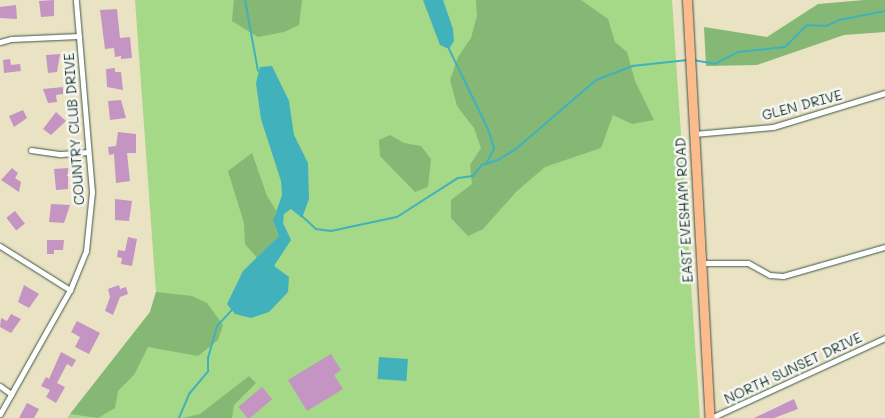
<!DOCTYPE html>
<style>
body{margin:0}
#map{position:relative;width:885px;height:418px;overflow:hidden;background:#eae3c3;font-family:Mali,sans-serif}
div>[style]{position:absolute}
.green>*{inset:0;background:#a5d887}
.forest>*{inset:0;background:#84b874}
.water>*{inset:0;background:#41b1bc;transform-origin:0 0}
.stream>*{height:2px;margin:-1px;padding:0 1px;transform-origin:1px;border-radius:1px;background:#41b1bc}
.building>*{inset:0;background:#c494c2;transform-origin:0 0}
.roads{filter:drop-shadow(0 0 1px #3d5649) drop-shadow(0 0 1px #3d5649)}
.street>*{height:5px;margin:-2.5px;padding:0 2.5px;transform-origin:2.5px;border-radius:2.5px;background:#fff}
.primary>*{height:9px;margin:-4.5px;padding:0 4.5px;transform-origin:4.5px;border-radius:4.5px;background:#fbbb8d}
span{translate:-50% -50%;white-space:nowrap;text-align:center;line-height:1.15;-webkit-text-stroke:5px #f6f6f2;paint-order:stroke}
.street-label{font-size:14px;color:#1f3d34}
</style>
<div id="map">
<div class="green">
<div style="clip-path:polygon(135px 0,672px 0,700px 418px,67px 418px,150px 312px,156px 292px)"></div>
</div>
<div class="forest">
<div style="clip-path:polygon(234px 0,302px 0,299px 25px,284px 32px,258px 37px,232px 21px)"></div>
<div style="clip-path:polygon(476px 0,581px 0,608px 19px,615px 42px,627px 52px,635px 81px,654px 120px,632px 124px,613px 115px,601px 148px,545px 167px,517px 191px,483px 229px,468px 236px,451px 218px,451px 200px,472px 184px,470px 165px,481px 148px,474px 128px,457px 106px,450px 80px,458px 57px,471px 38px,477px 16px)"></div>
<div style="clip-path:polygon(864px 0,885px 0,885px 32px,844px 35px,757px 65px,706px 66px,704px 27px,767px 37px,818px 4px)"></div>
<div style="clip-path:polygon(390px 135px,404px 143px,421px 146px,431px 159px,428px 187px,415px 192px,380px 156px,379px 140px)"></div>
<div style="clip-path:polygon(252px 153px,267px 196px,276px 210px,274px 224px,279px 236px,257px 258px,245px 244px,244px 223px,228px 171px)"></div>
<div style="clip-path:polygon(156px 292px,192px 296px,207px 303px,223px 325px,218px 340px,198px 356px,148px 347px,134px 375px,118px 391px,115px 408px,98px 418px,70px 414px,150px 312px)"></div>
<div style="clip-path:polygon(249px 376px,256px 383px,234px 405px,232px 418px,183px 418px,200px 414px)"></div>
</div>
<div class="water">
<div style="clip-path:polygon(423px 0,443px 0,453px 29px,454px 41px,449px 49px,440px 45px)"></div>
<div style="clip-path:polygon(272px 66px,289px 101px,294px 135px,308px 163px,309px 199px,302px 218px,291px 209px,284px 214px,283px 223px,291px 240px,274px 266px,289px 277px,288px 292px,269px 312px,251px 318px,235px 314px,227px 304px,243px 271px,279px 236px,273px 221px,282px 195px,281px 181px,261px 119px,256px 83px,260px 67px)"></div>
<div style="left:379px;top:357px;width:29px;height:22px;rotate:4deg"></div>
</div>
<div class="stream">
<div style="left:245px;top:0;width:72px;rotate:79.6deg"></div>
<div style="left:449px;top:49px;width:89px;rotate:64deg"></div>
<div style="left:488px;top:129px;width:21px;rotate:73deg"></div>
<div style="left:494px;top:149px;width:15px;rotate:118deg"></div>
<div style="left:693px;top:60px;width:22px;rotate:10deg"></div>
<div style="left:715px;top:64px;width:26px;rotate:-28deg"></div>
<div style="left:738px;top:52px;width:47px;rotate:-6.1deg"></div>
<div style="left:785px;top:47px;width:31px;rotate:-45deg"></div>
<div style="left:807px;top:25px;width:19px;rotate:3deg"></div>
<div style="left:826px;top:26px;width:14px;rotate:-25deg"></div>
<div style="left:839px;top:20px;width:47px;rotate:-11.1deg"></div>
<div style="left:302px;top:216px;width:19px;rotate:43deg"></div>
<div style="left:316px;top:229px;width:15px;rotate:8deg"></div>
<div style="left:331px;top:231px;width:67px;rotate:-12deg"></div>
<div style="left:397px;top:217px;width:72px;rotate:-32.6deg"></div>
<div style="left:458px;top:178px;width:15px;rotate:-8deg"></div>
<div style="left:473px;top:176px;width:14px;rotate:-51deg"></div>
<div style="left:482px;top:165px;width:17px;rotate:-17deg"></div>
<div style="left:498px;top:160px;width:22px;rotate:-32deg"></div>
<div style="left:517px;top:148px;width:104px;rotate:-40.7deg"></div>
<div style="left:596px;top:80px;width:39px;rotate:-21deg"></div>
<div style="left:632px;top:66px;width:56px;rotate:-6.1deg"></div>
<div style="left:179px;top:418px;width:26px;rotate:-67deg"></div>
<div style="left:189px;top:394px;width:30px;rotate:-50deg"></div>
<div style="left:208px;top:371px;width:13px;rotate:-90deg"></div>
<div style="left:208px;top:358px;width:33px;rotate:-74deg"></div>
<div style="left:217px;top:326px;width:23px;rotate:-47deg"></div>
</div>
<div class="building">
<div style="clip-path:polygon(54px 0,54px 16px,41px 17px,39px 1px)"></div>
<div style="clip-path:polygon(16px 5px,17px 19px,0 18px,0 7px)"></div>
<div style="clip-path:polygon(117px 9px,120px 38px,130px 37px,132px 58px,121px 59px,121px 56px,115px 57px,114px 48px,105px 49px,100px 10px)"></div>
<div style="clip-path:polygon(60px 54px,57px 72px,48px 73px,46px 55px)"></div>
<div style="clip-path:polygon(10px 59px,11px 65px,20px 64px,21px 71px,4px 73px,3px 60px)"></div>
<div style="clip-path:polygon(115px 68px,115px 72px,121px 72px,123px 90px,107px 87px,106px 69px)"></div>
<div style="clip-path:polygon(63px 87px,63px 94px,56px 95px,57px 102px,48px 103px,43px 89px)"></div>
<div style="clip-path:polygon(121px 100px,126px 118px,110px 120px,108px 101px)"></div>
<div style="clip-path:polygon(23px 110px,27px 118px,14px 127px,9px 116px)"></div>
<div style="clip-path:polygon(56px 112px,66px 121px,51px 135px,43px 129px)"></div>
<div style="clip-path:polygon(118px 132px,136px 134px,136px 153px,127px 153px,130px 181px,116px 183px,114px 154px,109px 155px,108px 147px,116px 146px)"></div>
<div style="clip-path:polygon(12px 168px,18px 173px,15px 178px,21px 182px,19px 192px,1px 180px)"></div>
<div style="clip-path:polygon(68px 168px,68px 189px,56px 190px,54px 169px)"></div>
<div style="clip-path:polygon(115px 199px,132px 201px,129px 221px,115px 220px)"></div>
<div style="clip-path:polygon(51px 204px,70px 205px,64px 223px,49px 222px)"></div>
<div style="left:15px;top:211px;width:16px;height:11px;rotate:52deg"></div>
<div style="clip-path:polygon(128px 237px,137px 239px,132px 266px,121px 264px,122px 258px,117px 257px,118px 250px,125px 251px)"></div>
<div style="clip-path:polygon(47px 240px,64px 240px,63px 250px,54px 250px,54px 254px,47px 254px)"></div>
<div style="clip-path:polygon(24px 285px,39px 294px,29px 308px,18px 302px)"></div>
<div style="clip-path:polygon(119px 285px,120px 289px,126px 287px,128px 294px,120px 297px,113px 315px,105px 311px,110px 297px,108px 289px)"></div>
<div style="clip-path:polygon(11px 314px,21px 319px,11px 333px,0 327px,1px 318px,7px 321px)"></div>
<div style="clip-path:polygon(77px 321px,100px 333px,89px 354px,75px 347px,80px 337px,71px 332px)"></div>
<div style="clip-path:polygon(61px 352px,76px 360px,72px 367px,67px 364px,57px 383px,65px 387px,56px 403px,46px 397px,50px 390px,41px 386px,46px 377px,49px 379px)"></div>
<div style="clip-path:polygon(331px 354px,341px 370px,334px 375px,343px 389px,307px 411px,288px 380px)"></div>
<div style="left:262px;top:387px;width:16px;height:31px;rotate:50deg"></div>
<div style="clip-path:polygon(794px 399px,798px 409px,774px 418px,754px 418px)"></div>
<div style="clip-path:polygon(27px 403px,39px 409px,34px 418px,19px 418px)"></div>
</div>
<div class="roads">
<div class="street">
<div style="left:0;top:42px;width:11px;rotate:-15deg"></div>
<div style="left:11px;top:39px;width:68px;rotate:-2.5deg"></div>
<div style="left:694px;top:134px;width:79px;rotate:-5.1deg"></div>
<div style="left:773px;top:127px;width:117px;rotate:-16.9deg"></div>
<div style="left:31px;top:150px;width:30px;rotate:8deg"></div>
<div style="left:61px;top:154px;width:27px;rotate:-4deg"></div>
<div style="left:0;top:246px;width:83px;rotate:32.2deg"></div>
<div style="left:701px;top:263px;width:47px"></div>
<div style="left:748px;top:263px;width:25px;rotate:29deg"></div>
<div style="left:770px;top:275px;width:13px;rotate:4deg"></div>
<div style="left:783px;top:276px;width:106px;rotate:-15.9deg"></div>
<div style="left:0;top:386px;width:14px;rotate:36deg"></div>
<div style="left:0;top:414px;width:142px;rotate:-60.6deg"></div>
<div style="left:70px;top:290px;width:42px;rotate:-67.7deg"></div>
<div style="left:86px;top:251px;width:59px;rotate:-84.2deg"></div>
<div style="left:92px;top:192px;width:193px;rotate:-94.8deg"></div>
<div style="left:711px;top:418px;width:192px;rotate:-24.7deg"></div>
</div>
<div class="primary">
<div style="left:687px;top:0;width:419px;rotate:86.9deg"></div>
</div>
</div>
<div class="street-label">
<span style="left:802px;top:105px;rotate:-15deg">GLEN DRIVE</span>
<span style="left:74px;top:129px;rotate:-94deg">COUNTRY CLUB DRIVE</span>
<span style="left:684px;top:210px;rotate:-93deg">EAST EVESHAM ROAD</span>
<span style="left:793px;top:368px;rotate:-25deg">NORTH SUNSET DRIVE</span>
</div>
</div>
